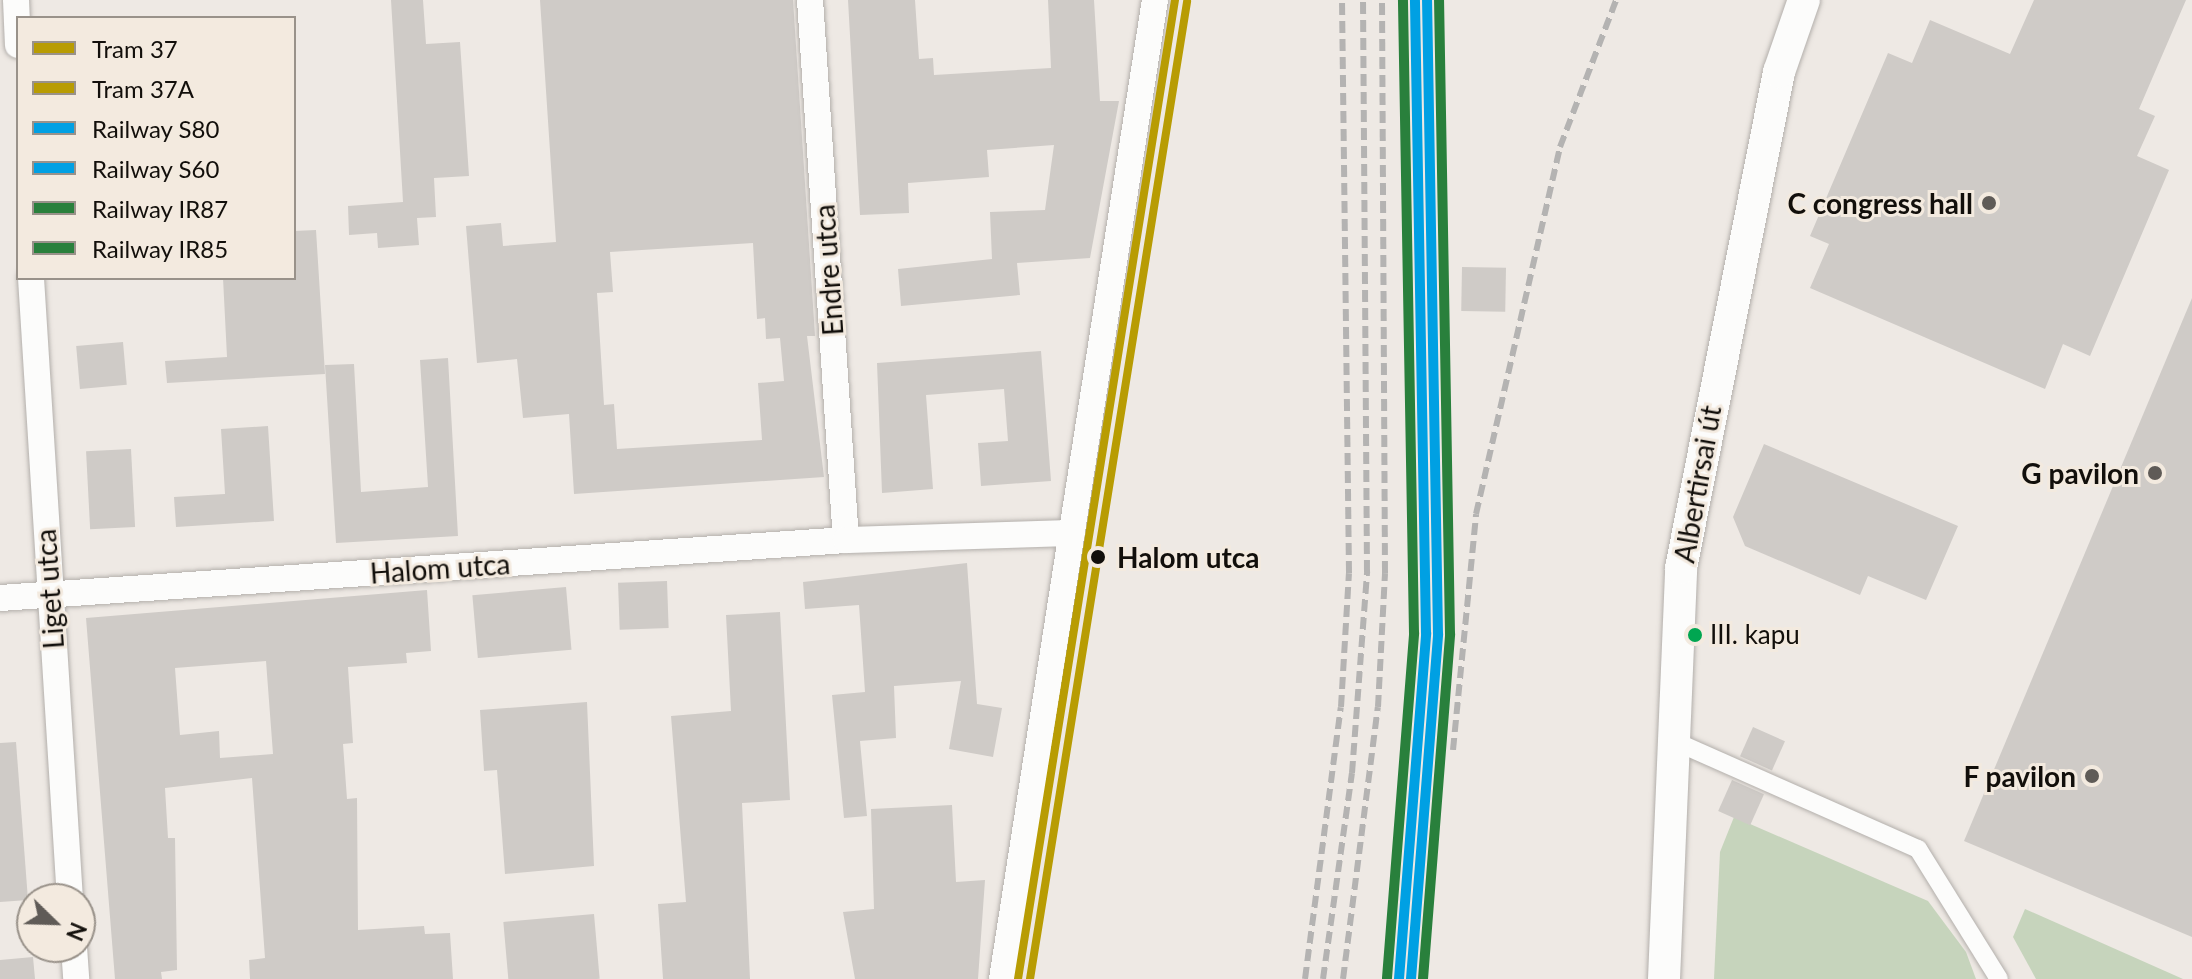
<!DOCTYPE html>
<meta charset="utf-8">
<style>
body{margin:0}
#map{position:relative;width:2192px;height:979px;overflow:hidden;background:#eee9e4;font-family:Lato,sans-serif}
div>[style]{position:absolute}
.green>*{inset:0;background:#c6d4bc}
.building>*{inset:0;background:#cfcbc7;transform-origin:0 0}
.roads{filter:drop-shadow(0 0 2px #b3afab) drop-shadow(0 0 2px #b3afab)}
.pedestrian>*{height:18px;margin:-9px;padding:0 9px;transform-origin:9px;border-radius:9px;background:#fcfcfb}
.minor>*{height:26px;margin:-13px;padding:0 13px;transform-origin:13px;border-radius:13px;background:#fcfcfb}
.tertiary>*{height:32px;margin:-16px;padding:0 16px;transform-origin:16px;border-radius:16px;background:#fcfcfb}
.rail>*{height:6px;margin-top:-3px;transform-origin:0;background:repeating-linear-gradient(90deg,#b4b3b2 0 12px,transparent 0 18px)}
.rail-1>*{height:10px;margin:-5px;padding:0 5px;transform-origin:5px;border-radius:5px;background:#00a0e3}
.rail-2>*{height:10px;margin:-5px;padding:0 5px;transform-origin:5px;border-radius:5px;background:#00a0e3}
.rail-3>*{height:10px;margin:-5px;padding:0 5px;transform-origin:5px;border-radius:5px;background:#29803c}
.rail-4>*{height:10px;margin:-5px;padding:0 5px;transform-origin:5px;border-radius:5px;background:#29803c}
.tram-1>*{height:8px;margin:-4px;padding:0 4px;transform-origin:4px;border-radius:4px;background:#b89c03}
.tram-2>*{height:8px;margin:-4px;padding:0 4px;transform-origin:4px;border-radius:4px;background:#b89c03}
.dots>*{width:22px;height:22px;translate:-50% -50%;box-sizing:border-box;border:4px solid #f3eadf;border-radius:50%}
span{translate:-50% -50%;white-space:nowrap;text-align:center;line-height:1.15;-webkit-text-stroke:6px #f3eadf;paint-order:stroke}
.bus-label{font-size:26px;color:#120f0b}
.left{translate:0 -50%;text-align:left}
.poi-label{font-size:28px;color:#120f0b;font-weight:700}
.right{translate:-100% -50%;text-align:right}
.street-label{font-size:28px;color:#120f0b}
.stop-label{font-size:28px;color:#120f0b;font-weight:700}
.legend{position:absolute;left:16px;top:16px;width:280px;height:264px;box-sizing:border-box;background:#f3eadf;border:2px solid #99928a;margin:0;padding:10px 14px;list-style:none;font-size:24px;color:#120f0b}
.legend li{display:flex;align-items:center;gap:16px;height:40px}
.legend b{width:40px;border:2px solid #99928a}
.north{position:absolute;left:16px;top:883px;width:80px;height:80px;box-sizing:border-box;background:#f3eadf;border:2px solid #99928a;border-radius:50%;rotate:113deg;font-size:22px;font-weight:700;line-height:32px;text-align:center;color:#120f0b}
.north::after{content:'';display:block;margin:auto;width:28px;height:36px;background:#5f5b57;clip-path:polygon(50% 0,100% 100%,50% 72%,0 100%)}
</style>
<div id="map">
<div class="green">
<div style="clip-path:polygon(1734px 817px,1928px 901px,1966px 952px,1976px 979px,1714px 979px,1720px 852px)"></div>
<div style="clip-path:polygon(2025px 909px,2183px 979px,2036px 979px,2013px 937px)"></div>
</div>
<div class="building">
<div style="clip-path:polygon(391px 0,423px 0,426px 44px,460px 42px,469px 176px,434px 178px,436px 217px,417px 218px,419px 245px,378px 248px,377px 233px,349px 235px,348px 206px,403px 202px)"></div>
<div style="clip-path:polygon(evenodd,540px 0,793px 0,815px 336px,807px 336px,824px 477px,574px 494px,569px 414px,523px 418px,517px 359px,477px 363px,466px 226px,501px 223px,503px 246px,556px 242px,540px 0,753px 243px,757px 319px,765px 318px,766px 339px,780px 338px,784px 381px,758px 383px,762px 440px,617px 449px,614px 404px,604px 405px,597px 293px,613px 292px,610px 252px,753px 243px)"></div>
<div style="clip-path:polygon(848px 0,915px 0,919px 59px,933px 58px,934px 75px,1051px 68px,1048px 0,1094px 0,1100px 101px,1119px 101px,1090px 258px,1017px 263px,1020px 295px,901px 306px,898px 269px,992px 259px,990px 212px,1045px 210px,1054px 145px,987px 150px,989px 177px,908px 183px,909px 213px,860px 215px)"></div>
<div style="clip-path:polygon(2034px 0,2186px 0,2139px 109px,2155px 116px,2137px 156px,2169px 170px,2090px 356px,2063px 344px,2045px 389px,1810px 288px,1829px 244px,1810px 236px,1888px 53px,1912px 63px,1930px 20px,2010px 54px)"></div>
<div style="clip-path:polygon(316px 230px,325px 374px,167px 383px,165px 361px,227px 357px,223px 278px,294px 278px,294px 231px)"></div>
<div style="left:1462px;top:267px;width:44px;height:44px;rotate:1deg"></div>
<div style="clip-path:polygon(2192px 298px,2192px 937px,1964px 841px)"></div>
<div style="left:123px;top:342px;width:43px;height:47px;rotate:85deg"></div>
<div style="clip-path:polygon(1041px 351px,1051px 481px,981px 486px,978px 443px,1008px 441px,1004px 389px,926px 395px,933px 489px,882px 493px,877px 363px)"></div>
<div style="clip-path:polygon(448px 358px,458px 536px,336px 543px,325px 365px,354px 364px,361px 492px,428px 487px,420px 360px)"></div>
<div style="clip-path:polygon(268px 426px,274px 521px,176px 527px,174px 497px,225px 494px,221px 429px)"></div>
<div style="clip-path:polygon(1764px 444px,1958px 526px,1926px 600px,1868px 576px,1860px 595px,1745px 546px,1733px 517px)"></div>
<div style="left:131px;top:449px;width:78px;height:45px;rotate:87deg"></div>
<div style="clip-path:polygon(967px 563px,977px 704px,1002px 708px,993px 757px,949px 749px,961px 681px,894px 686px,896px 738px,860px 741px,867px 816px,844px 818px,832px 695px,865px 692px,859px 605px,805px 609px,803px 582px)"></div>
<div style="left:667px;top:581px;width:47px;height:49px;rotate:88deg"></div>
<div style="left:566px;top:587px;width:63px;height:94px;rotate:85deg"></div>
<div style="clip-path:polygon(evenodd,427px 590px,431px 651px,406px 653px,407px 663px,348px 667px,353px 743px,343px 744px,347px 799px,357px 798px,358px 930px,424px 926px,425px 934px,450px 933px,453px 979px,250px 979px,249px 960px,265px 958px,252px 778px,165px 788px,168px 838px,175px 838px,177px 970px,161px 972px,162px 979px,115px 979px,86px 618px,427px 590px,266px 661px,273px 754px,220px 758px,219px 731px,180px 735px,175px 668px,266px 661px)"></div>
<div style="clip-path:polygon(780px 612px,790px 800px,742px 803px,750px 979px,663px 979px,658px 904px,686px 902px,671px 716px,731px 711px,726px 615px)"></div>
<div style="clip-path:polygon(587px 702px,594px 866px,505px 874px,497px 770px,484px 771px,480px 710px)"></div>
<div style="left:1753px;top:727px;width:35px;height:32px;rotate:24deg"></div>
<div style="clip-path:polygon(16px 742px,28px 900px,0 902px,0 743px)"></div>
<div style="left:1732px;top:780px;width:35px;height:34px;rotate:24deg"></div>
<div style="clip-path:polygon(952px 805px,956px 882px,985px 880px,978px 979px,855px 979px,843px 912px,874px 909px,871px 809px)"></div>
<div style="left:594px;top:914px;width:65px;height:91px;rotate:85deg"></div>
<div style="clip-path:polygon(33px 957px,35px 979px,0 979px,0 960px)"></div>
</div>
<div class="roads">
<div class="pedestrian">
<div style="left:1672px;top:740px;width:269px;rotate:23.9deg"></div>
<div style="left:1918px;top:849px;width:153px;rotate:58.1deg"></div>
</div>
<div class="minor">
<div style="left:16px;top:0;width:45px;rotate:87.5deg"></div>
<div style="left:810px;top:0;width:541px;rotate:86.19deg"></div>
<div style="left:31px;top:278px;width:622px;rotate:86.41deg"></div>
<div style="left:0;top:598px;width:848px;rotate:-3.92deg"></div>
<div style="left:846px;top:540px;width:226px;rotate:-1.8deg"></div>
<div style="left:74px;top:947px;width:32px;rotate:86deg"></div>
<div style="left:1002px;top:979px;width:991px;rotate:-81.12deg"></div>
</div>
<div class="tertiary">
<div style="left:1664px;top:979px;width:411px;rotate:-87.6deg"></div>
<div style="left:1681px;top:568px;width:506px;rotate:-78.82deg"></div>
<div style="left:1779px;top:72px;width:76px;rotate:-70.9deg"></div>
</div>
</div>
<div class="rail">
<div style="left:1453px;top:750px;width:237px;rotate:-84.4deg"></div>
<div style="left:1476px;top:514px;width:376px;rotate:-77.1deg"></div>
<div style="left:1560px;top:147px;width:157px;rotate:-69.1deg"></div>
<div style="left:1305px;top:979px;width:274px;rotate:-82.5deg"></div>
<div style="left:1341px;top:707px;width:134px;rotate:-86.6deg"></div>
<div style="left:1349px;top:573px;width:573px;rotate:-90.7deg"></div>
<div style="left:1323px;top:979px;width:208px;rotate:-82deg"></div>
<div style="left:1352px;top:773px;width:202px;rotate:-85.7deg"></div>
<div style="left:1367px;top:572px;width:572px;rotate:-90.4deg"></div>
<div style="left:1343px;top:979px;width:274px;rotate:-82.7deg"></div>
<div style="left:1378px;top:707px;width:134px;rotate:-87deg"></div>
<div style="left:1385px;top:573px;width:573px;rotate:-90.3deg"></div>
</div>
<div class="rail-1">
<div style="left:1399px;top:979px;width:347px;rotate:-85.5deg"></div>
<div style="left:1426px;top:633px;width:633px;rotate:-91deg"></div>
</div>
<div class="rail-2">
<div style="left:1411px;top:979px;width:346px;rotate:-85.5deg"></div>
<div style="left:1438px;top:634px;width:634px;rotate:-90.99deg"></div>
</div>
<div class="rail-3">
<div style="left:1387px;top:978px;width:346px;rotate:-85.5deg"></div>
<div style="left:1414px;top:633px;width:633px;rotate:-91deg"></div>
</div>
<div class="rail-4">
<div style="left:1423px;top:979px;width:346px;rotate:-85.5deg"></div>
<div style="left:1450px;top:634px;width:634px;rotate:-90.99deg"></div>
</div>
<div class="tram-1">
<div style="left:1018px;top:979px;width:992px;rotate:-80.89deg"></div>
</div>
<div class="tram-2">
<div style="left:1030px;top:979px;width:990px;rotate:-80.87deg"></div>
</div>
<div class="dots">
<div style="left:1989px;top:203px;background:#5f5b57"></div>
<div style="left:2155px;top:473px;background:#5f5b57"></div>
<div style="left:1098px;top:557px;background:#120f0b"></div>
<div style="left:1695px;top:635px;background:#00a651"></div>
<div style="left:2092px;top:776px;background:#5f5b57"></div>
</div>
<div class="bus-label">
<span class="left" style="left:1710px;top:635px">III. kapu</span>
</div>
<div class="poi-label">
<span class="right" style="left:1973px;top:203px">C congress hall</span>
<span class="right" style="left:2139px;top:473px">G pavilon</span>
<span class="right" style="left:2076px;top:776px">F pavilon</span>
</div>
<div class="street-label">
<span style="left:828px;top:270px;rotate:-94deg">Endre utca</span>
<span style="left:1697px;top:484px;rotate:-80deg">Albertirsai út</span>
<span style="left:440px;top:568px;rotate:-4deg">Halom utca</span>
<span style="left:49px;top:589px;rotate:-94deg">Liget utca</span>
</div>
<div class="stop-label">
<span class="left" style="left:1117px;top:557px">Halom utca</span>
</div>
<ul class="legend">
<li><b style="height:10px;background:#b89c03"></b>Tram 37</li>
<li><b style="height:10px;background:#b89c03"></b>Tram 37A</li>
<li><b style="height:10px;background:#00a0e3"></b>Railway S80</li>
<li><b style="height:10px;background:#00a0e3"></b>Railway S60</li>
<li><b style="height:10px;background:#29803c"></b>Railway IR87</li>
<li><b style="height:10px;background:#29803c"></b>Railway IR85</li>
</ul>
<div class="north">N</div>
</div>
